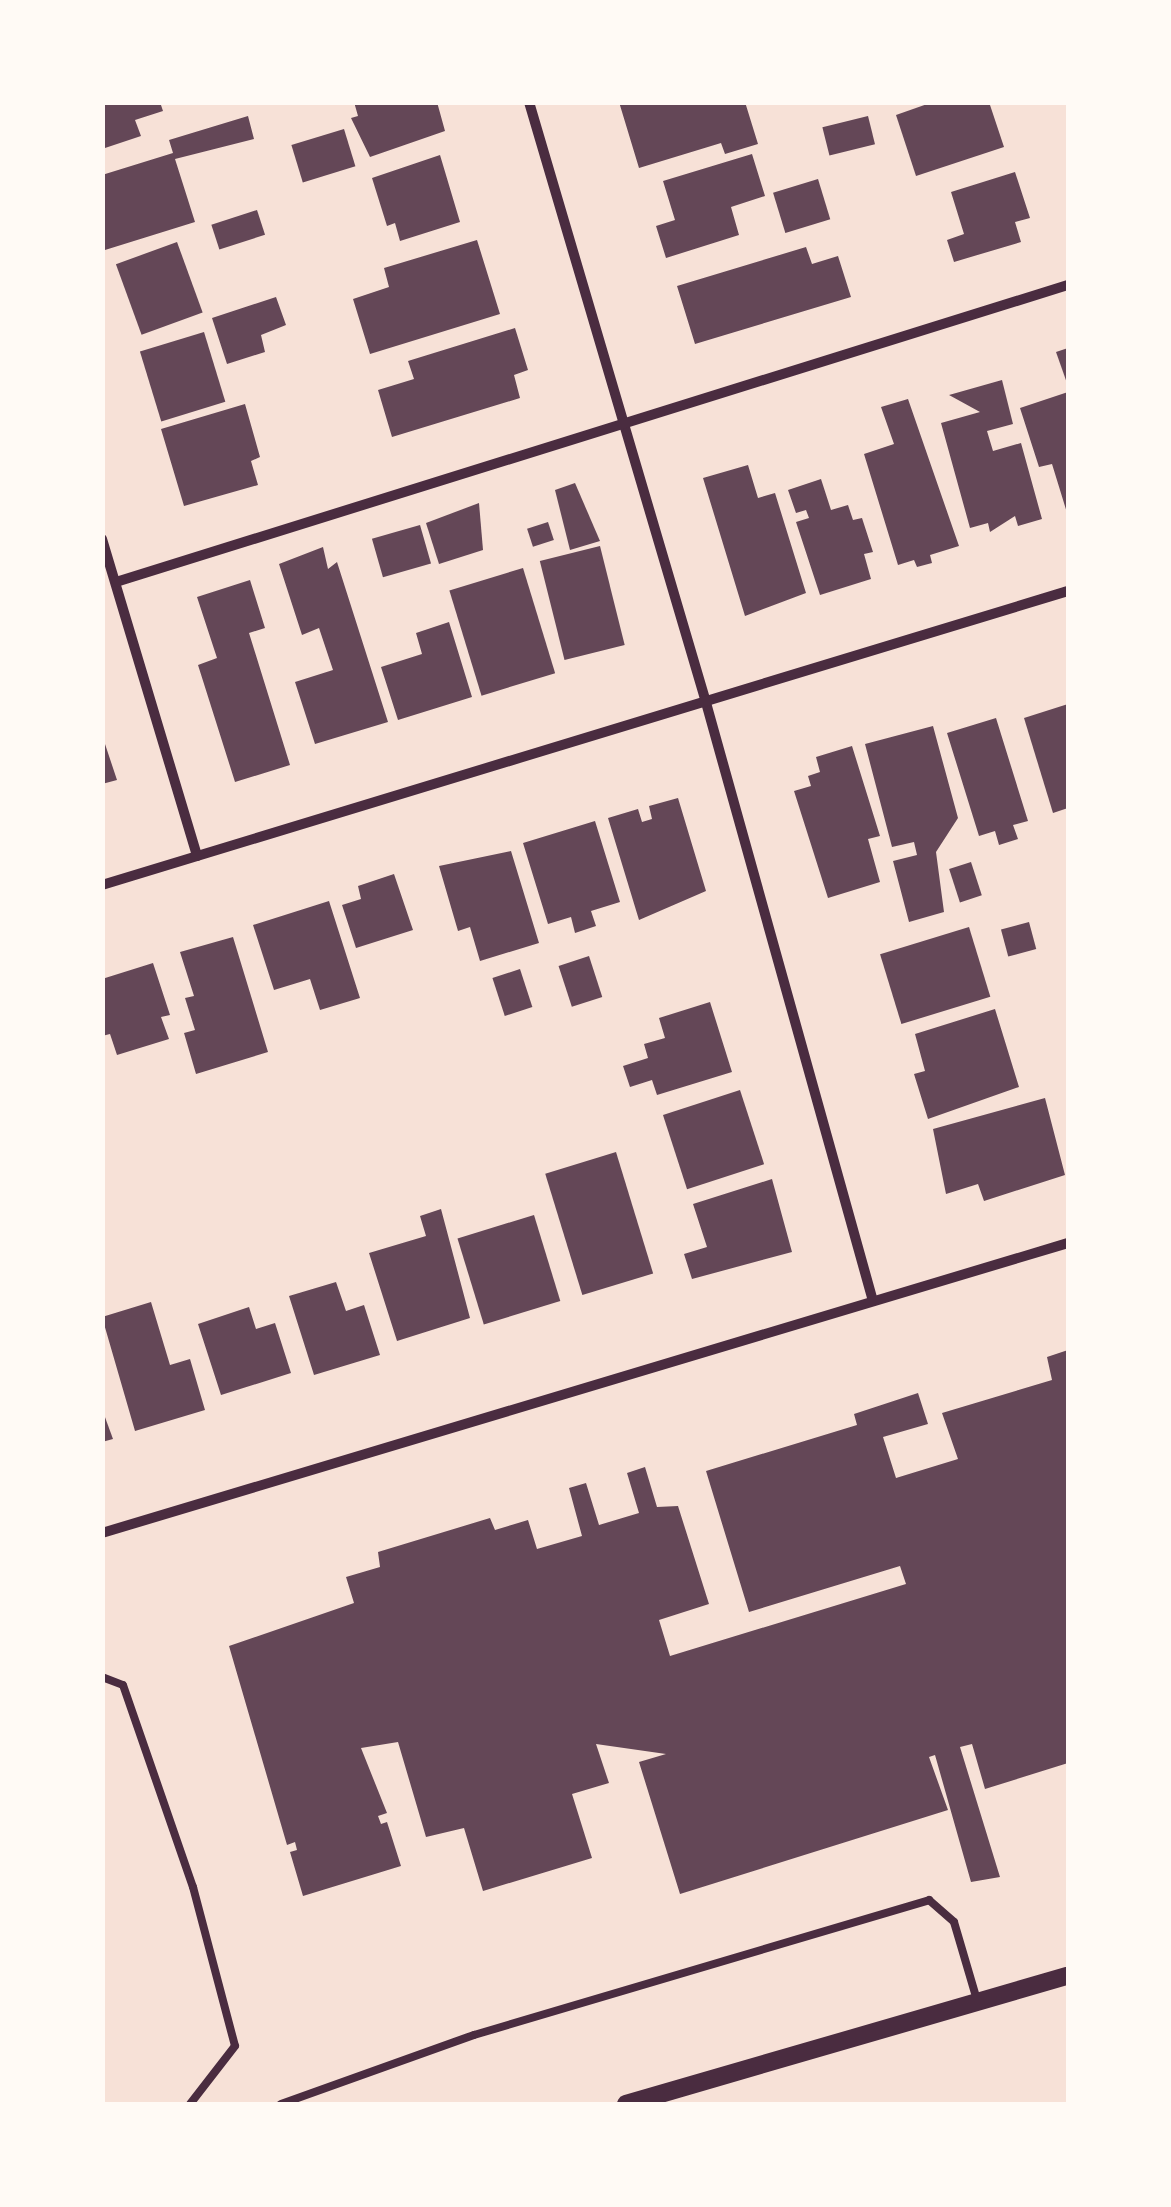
<!DOCTYPE html>
<style>
body{margin:0}
#map{position:relative;width:1171px;height:2207px;overflow:hidden;background:#f7e1d7;font-family:Spectral,serif}
div>[style]{position:absolute}
.building>*{inset:0;background:#644757;transform-origin:0 0}
.service>*{height:8px;margin:-4px;padding:0 4px;transform-origin:4px;border-radius:4px;background:#4a2c40}
.minor>*{height:10px;margin:-5px;padding:0 5px;transform-origin:5px;border-radius:5px;background:#4a2c40}
.tertiary>*{height:18px;margin:-9px;padding:0 9px;transform-origin:9px;border-radius:9px;background:#4a2c40}
span{translate:-50% -50%;white-space:nowrap;text-align:center;line-height:1.15;-webkit-text-stroke:10px #fffaf5;paint-order:stroke}
.frame{position:absolute;inset:0;border:105px solid #fffaf5;pointer-events:none}
</style>
<div id="map">
<div class="building">
<div style="clip-path:polygon(102px 102px,160px 102px,163px 111px,135px 120px,141px 136px,102px 149px)"></div>
<div style="clip-path:polygon(354px 102px,437px 102px,445px 131px,370px 157px,351px 118px,358px 116px)"></div>
<div style="clip-path:polygon(619px 102px,745px 102px,758px 144px,725px 154px,721px 143px,639px 168px)"></div>
<div style="clip-path:polygon(933px 102px,989px 102px,1004px 147px,916px 176px,896px 115px)"></div>
<div style="clip-path:polygon(248px 116px,254px 139px,175px 159px,195px 222px,105px 250px,102px 175px,173px 153px,169px 140px)"></div>
<div style="left:868px;top:116px;width:29px;height:47px;rotate:76deg"></div>
<div style="left:344px;top:129px;width:39px;height:55px;rotate:73deg"></div>
<div style="clip-path:polygon(752px 154px,765px 196px,731px 207px,739px 235px,666px 258px,656px 226px,675px 220px,663px 181px)"></div>
<div style="clip-path:polygon(440px 155px,460px 222px,400px 241px,395px 223px,387px 226px,372px 178px)"></div>
<div style="clip-path:polygon(1015px 172px,1030px 218px,1015px 222px,1021px 242px,954px 262px,947px 240px,964px 234px,951px 192px)"></div>
<div style="left:818px;top:179px;width:42px;height:47px;rotate:73deg"></div>
<div style="left:257px;top:210px;width:26px;height:48px;rotate:72deg"></div>
<div style="clip-path:polygon(477px 240px,500px 314px,370px 354px,353px 299px,389px 287px,384px 268px)"></div>
<div style="left:177px;top:242px;width:75px;height:65px;rotate:70deg"></div>
<div style="clip-path:polygon(806px 247px,812px 264px,838px 256px,851px 297px,695px 344px,677px 286px)"></div>
<div style="clip-path:polygon(276px 297px,286px 325px,261px 335px,265px 352px,227px 364px,212px 318px)"></div>
<div style="clip-path:polygon(515px 328px,528px 370px,514px 375px,520px 398px,392px 437px,378px 390px,414px 379px,408px 361px)"></div>
<div style="left:204px;top:332px;width:73px;height:67px;rotate:73deg"></div>
<div style="clip-path:polygon(1068px 348px,1068px 386px,1056px 352px)"></div>
<div style="clip-path:polygon(1002px 380px,1013px 424px,987px 431px,993px 451px,1021px 443px,1042px 519px,1018px 526px,1015px 516px,990px 532px,988px 523px,970px 528px,941px 423px,980px 412px,949px 395px)"></div>
<div style="clip-path:polygon(1068px 392px,1068px 516px,1052px 464px,1039px 467px,1020px 408px)"></div>
<div style="clip-path:polygon(908px 399px,959px 546px,930px 555px,932px 563px,917px 567px,914px 560px,898px 565px,864px 454px,894px 444px,881px 407px)"></div>
<div style="clip-path:polygon(245px 404px,260px 457px,251px 461px,258px 485px,184px 506px,161px 429px)"></div>
<div style="clip-path:polygon(748px 465px,758px 498px,775px 493px,806px 593px,745px 616px,703px 478px)"></div>
<div style="clip-path:polygon(821px 479px,831px 510px,848px 505px,853px 520px,862px 518px,873px 552px,864px 554px,871px 579px,820px 595px,796px 522px,809px 518px,806px 510px,796px 513px,788px 490px)"></div>
<div style="clip-path:polygon(575px 483px,600px 541px,570px 550px,555px 490px)"></div>
<div style="clip-path:polygon(479px 503px,483px 550px,439px 564px,426px 523px)"></div>
<div style="left:548px;top:522px;width:19px;height:22px;rotate:72deg"></div>
<div style="left:420px;top:525px;width:40px;height:50px;rotate:74deg"></div>
<div style="left:600px;top:546px;width:102px;height:62px;rotate:76deg"></div>
<div style="clip-path:polygon(323px 547px,328px 569px,337px 562px,388px 722px,315px 744px,295px 682px,333px 670px,319px 628px,302px 635px,279px 564px)"></div>
<div style="left:523px;top:568px;width:110px;height:77px;rotate:73deg"></div>
<div style="clip-path:polygon(250px 580px,265px 628px,249px 633px,290px 765px,235px 782px,198px 665px,217px 658px,197px 597px)"></div>
<div style="clip-path:polygon(449px 622px,472px 697px,398px 720px,381px 667px,422px 654px,416px 633px)"></div>
<div style="clip-path:polygon(1068px 704px,1068px 808px,1053px 813px,1024px 718px)"></div>
<div style="clip-path:polygon(996px 718px,1028px 821px,1013px 825px,1018px 839px,999px 845px,995px 831px,979px 836px,947px 733px)"></div>
<div style="clip-path:polygon(933px 726px,958px 818px,936px 852px,944px 912px,909px 922px,893px 861px,917px 855px,914px 842px,892px 847px,865px 744px)"></div>
<div style="clip-path:polygon(103px 738px,117px 780px,102px 784px,102px 739px)"></div>
<div style="clip-path:polygon(852px 746px,880px 836px,868px 839px,880px 882px,828px 898px,794px 791px,811px 786px,808px 776px,820px 772px,816px 757px)"></div>
<div style="clip-path:polygon(678px 798px,706px 891px,639px 920px,608px 818px,638px 809px,642px 822px,652px 819px,649px 806px)"></div>
<div style="clip-path:polygon(595px 821px,620px 902px,591px 911px,596px 926px,575px 933px,571px 917px,548px 924px,523px 843px)"></div>
<div style="clip-path:polygon(511px 851px,539px 943px,480px 961px,470px 927px,458px 931px,439px 866px)"></div>
<div style="left:971px;top:862px;width:35px;height:23px;rotate:72deg"></div>
<div style="clip-path:polygon(394px 874px,413px 930px,356px 948px,342px 905px,361px 899px,358px 886px)"></div>
<div style="clip-path:polygon(329px 901px,360px 998px,320px 1010px,310px 979px,274px 990px,253px 925px)"></div>
<div style="left:1029px;top:922px;width:28px;height:29px;rotate:75deg"></div>
<div style="left:969px;top:927px;width:73px;height:93px;rotate:73deg"></div>
<div style="clip-path:polygon(233px 937px,268px 1052px,196px 1074px,184px 1033px,195px 1030px,185px 998px,194px 996px,180px 952px)"></div>
<div style="left:589px;top:956px;width:43px;height:32px;rotate:72deg"></div>
<div style="clip-path:polygon(153px 963px,170px 1015px,161px 1017px,169px 1039px,117px 1055px,110px 1034px,102px 1036px,102px 979px)"></div>
<div style="left:520px;top:969px;width:40px;height:29px;rotate:72deg"></div>
<div style="clip-path:polygon(710px 1002px,732px 1072px,657px 1095px,652px 1080px,630px 1087px,623px 1066px,648px 1058px,644px 1044px,665px 1038px,659px 1018px)"></div>
<div style="clip-path:polygon(995px 1009px,1019px 1087px,928px 1119px,914px 1074px,925px 1071px,915px 1034px)"></div>
<div style="left:740px;top:1090px;width:78px;height:81px;rotate:72deg"></div>
<div style="clip-path:polygon(1045px 1098px,1065px 1175px,984px 1201px,978px 1184px,946px 1194px,933px 1129px)"></div>
<div style="left:616px;top:1152px;width:127px;height:74px;rotate:73deg"></div>
<div style="clip-path:polygon(772px 1179px,792px 1252px,692px 1279px,684px 1254px,707px 1247px,693px 1204px)"></div>
<div style="clip-path:polygon(441px 1209px,470px 1318px,397px 1341px,369px 1253px,426px 1236px,420px 1216px)"></div>
<div style="left:534px;top:1215px;width:90px;height:80px;rotate:73deg"></div>
<div style="clip-path:polygon(336px 1282px,346px 1311px,364px 1305px,380px 1355px,314px 1375px,289px 1296px)"></div>
<div style="clip-path:polygon(151px 1302px,170px 1365px,190px 1359px,205px 1410px,135px 1431px,102px 1317px)"></div>
<div style="clip-path:polygon(249px 1307px,256px 1329px,275px 1323px,291px 1373px,221px 1395px,198px 1324px)"></div>
<div style="clip-path:polygon(1068px 1350px,1068px 1763px,985px 1789px,972px 1744px,960px 1747px,1000px 1877px,971px 1882px,935px 1755px,929px 1757px,948px 1810px,680px 1894px,639px 1762px,666px 1754px,596px 1744px,609px 1783px,572px 1794px,592px 1858px,483px 1891px,464px 1828px,426px 1837px,398px 1742px,361px 1748px,387px 1813px,378px 1816px,381px 1824px,387px 1822px,401px 1866px,303px 1896px,290px 1852px,297px 1850px,295px 1842px,287px 1845px,229px 1646px,354px 1603px,346px 1577px,380px 1567px,378px 1552px,490px 1518px,495px 1530px,528px 1520px,537px 1549px,582px 1536px,569px 1488px,586px 1483px,599px 1525px,639px 1513px,627px 1473px,645px 1467px,657px 1507px,678px 1506px,709px 1604px,659px 1620px,670px 1656px,906px 1584px,900px 1566px,749px 1612px,706px 1471px,857px 1425px,854px 1414px,918px 1393px,928px 1424px,883px 1437px,896px 1478px,958px 1459px,942px 1413px,1052px 1380px,1047px 1357px)"></div>
<div style="clip-path:polygon(102px 1409px,113px 1439px,102px 1442px)"></div>
</div>
<div class="service">
<div style="left:102px;top:1677px;width:22px;rotate:21deg"></div>
<div style="left:123px;top:1685px;width:214px;rotate:70.9deg"></div>
<div style="left:193px;top:1887px;width:164px;rotate:75.2deg"></div>
<div style="left:235px;top:2046px;width:73px;rotate:127.8deg"></div>
<div style="left:281px;top:2104px;width:205px;rotate:-19.7deg"></div>
<div style="left:474px;top:2035px;width:475px;rotate:-16.5deg"></div>
<div style="left:929px;top:1900px;width:33px;rotate:41deg"></div>
<div style="left:954px;top:1922px;width:81px;rotate:73.6deg"></div>
</div>
<div class="minor">
<div style="left:529px;top:102px;width:622px;rotate:73.57deg"></div>
<div style="left:705px;top:699px;width:625px;rotate:74.41deg"></div>
<div style="left:102px;top:539px;width:331px;rotate:73.3deg"></div>
<div style="left:116px;top:582px;width:997px;rotate:-17.33deg"></div>
<div style="left:102px;top:885px;width:1010px;rotate:-16.93deg"></div>
<div style="left:102px;top:1533px;width:1009px;rotate:-16.71deg"></div>
</div>
<div class="tertiary">
<div style="left:626px;top:2104px;width:460px;rotate:-16.2deg"></div>
</div>
<div class="frame"></div>
</div>
